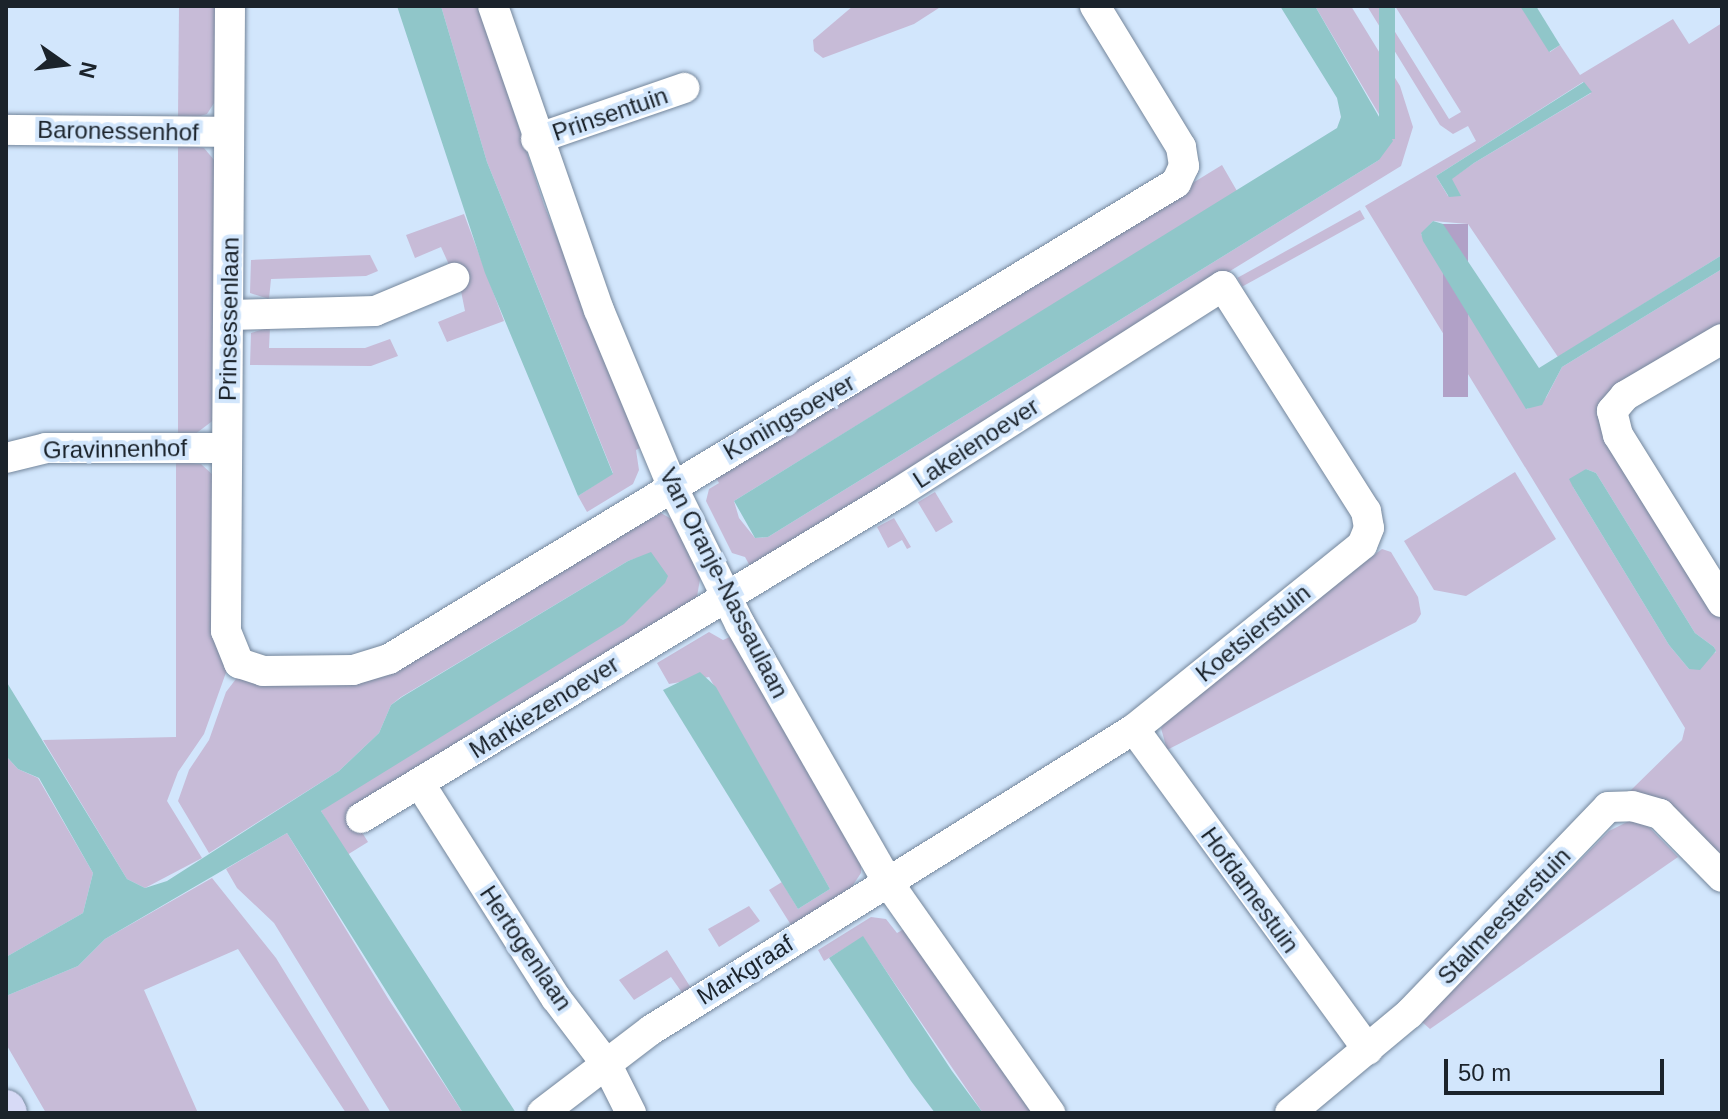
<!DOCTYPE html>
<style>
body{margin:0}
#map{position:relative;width:1728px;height:1119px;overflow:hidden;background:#d2e6fc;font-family:Helvetica,sans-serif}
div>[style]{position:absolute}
.green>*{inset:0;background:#c7bbd7;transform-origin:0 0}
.forest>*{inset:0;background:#b1a1c7;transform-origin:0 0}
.water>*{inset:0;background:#90c6c9;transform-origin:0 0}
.roads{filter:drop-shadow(0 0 2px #74869b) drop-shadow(0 0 2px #74869b)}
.minor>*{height:30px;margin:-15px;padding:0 15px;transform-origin:15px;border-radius:15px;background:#fff}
.major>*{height:38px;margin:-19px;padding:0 19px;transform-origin:19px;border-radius:19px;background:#d7daf6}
span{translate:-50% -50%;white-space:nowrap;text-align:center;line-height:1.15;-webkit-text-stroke:8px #d2e6fc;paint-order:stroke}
.street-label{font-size:24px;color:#1b232b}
.frame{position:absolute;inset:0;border:8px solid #1b232b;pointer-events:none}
.north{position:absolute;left:24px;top:24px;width:80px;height:80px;-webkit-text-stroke:6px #d2e6fc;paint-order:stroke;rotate:104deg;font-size:22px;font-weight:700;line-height:32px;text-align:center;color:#1b232b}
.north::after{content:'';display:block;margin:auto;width:28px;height:36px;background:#1b232b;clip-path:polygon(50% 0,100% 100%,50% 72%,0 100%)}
.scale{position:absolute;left:1444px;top:1059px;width:220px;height:36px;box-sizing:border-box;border:4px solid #1b232b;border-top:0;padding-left:10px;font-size:24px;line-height:28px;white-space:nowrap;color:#1b232b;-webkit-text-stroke:6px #d2e6fc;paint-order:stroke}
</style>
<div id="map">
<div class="green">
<div style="clip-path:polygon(179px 6px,217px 6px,216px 100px,207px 114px,197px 117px,178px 117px)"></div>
<div style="clip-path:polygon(441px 6px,479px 6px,544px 205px,642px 447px,636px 450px,639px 470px,633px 484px,587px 512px,578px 496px,613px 473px,487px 162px)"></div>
<div style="clip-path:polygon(853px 6px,942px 6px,914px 24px,823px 58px,814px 51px,813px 40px)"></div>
<div style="clip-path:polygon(1315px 6px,1351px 6px,1400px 86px,1413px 127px,1401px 166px,750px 566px,745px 557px,732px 553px,706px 501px,709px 489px,719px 483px,715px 476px,1222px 165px,1237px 191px,734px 501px,739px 518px,755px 538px,768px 537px,1379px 160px,1383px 121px)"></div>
<div style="clip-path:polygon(evenodd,1367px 6px,1379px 6px,1449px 119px,1461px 112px,1395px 6px,1521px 6px,1550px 52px,1560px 45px,1580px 75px,1673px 19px,1689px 44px,1722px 23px,1722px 255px,1558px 357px,1468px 224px,1433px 221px,1421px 234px,1527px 409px,1546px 398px,1562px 367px,1722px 269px,1722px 323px,1608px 393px,1722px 616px,1722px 863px,1629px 792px,1682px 740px,1685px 728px,1365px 206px,1476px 141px,1468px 126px,1453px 134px,1440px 125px,1367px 6px,1583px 82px,1591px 93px,1474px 163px,1451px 179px,1448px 196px,1436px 176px,1583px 82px,1367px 6px,1586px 469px,1596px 473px,1695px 633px,1714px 647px,1716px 652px,1689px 669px,1669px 645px,1573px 487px,1586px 469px)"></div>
<div style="clip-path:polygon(178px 144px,204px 148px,215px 161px,215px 419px,194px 435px,178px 436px)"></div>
<div style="left:1360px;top:210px;width:10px;height:140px;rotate:61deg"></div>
<div style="clip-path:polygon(464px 214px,504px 321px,447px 342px,438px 322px,465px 311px,461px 291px,441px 247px,415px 258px,406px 235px)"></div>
<div style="clip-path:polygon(370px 255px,378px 271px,366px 276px,271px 279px,269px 299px,250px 293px,251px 260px)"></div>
<div style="clip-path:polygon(270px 327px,269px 348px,365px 348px,390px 339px,398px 356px,371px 366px,250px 365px,251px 333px)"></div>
<div style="clip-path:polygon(176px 462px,201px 464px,213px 475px,228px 667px,204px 734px,178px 772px,167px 801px,202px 858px,145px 888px,127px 879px,43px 740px,176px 737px)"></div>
<div style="clip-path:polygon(1515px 472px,1556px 539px,1466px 596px,1434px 590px,1404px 541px)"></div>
<div style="left:935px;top:492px;width:35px;height:20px;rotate:59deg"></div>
<div style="clip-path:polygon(661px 513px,675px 521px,701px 573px,697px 597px,686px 605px,349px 811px,368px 842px,347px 855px,321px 811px,637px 558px,628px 561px,401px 697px,391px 705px,379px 733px,339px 771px,209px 853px,178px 801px,189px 770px,209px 740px,226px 692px,239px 675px,346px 682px)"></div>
<div style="clip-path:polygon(894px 518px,911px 547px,907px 549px,902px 540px,888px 548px,877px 527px)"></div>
<div style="clip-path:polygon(1382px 549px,1391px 552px,1418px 597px,1421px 614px,1416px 622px,1167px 750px,1161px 728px,1173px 709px)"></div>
<div style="clip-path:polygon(709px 632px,723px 640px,732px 636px,861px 863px,861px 873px,851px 888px,791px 925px,769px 890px,782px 882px,798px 909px,830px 889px,709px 677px,669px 684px,657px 663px)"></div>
<div style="clip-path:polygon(6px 756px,18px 769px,38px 778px,93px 873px,83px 913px,6px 957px)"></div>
<div style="clip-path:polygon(1631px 820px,1645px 823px,1678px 857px,1430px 1029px,1421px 1021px,1609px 831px)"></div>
<div style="clip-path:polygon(287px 833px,389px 1000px,463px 1113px,391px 1113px,274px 923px,237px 888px,226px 869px)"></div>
<div style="clip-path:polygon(212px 878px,276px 958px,371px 1113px,346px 1113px,238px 949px,144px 990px,198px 1113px,46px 1113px,6px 1044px,6px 996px,78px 966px,105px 939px)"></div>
<div style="clip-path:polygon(749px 906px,760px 921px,719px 947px,708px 929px)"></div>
<div style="clip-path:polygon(871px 917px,886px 919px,897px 933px,904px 929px,1033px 1113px,983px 1113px,863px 937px,824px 961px,818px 950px)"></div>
<div style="clip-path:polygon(667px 950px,691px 988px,683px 994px,671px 977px,634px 1000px,619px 980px)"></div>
</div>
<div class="forest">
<div style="left:1443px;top:224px;width:25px;height:173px"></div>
</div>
<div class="water">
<div style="clip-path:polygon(397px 6px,441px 6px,487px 162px,613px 474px,578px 496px,485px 273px)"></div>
<div style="clip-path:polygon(1280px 6px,1315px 6px,1393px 141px,1379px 160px,768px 537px,755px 538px,734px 501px,1337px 128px,1341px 117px,1337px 98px)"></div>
<div style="left:1379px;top:6px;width:16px;height:133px"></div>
<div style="clip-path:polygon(1520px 6px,1536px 6px,1560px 45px,1549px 52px)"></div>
<div style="clip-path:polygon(1584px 82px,1592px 92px,1474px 163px,1452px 179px,1461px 196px,1449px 197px,1436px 176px)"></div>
<div style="clip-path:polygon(1433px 221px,1443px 224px,1539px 368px,1722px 255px,1722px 269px,1562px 367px,1542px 405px,1526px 409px,1423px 241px,1421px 233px)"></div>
<div style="clip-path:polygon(1586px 469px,1596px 473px,1695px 633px,1714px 647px,1716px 651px,1700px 670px,1689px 669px,1669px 645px,1573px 487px,1569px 479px)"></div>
<div style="clip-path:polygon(651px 552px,668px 576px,665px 583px,624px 624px,321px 811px,516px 1113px,463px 1113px,287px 833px,105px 939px,78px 966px,6px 996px,6px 957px,83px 913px,93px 873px,39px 778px,18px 769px,6px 756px,6px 681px,127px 879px,145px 888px,167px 881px,339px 771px,379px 733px,391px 705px,402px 697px,628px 561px)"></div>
<div style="clip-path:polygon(700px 672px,716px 687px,830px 889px,798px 909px,663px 690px)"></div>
<div style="clip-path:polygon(863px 936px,952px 1071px,983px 1113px,935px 1113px,911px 1081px,829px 958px)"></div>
</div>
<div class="roads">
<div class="minor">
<div style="left:230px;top:6px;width:625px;rotate:90.37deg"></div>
<div style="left:226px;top:631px;width:35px;rotate:68deg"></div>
<div style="left:239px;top:663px;width:25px;rotate:18deg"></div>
<div style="left:263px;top:671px;width:90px;rotate:-0.6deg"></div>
<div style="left:353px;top:670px;width:38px;rotate:-17deg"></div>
<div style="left:389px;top:659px;width:920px;rotate:-31.17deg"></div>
<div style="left:1176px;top:183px;width:19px;rotate:-65deg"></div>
<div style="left:1184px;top:166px;width:19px;rotate:-99deg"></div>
<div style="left:1181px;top:147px;width:165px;rotate:-121.4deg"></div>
<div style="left:493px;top:6px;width:322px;rotate:70.8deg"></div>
<div style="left:599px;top:310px;width:193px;rotate:67.4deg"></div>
<div style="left:673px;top:488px;width:152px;rotate:63.8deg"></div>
<div style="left:740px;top:624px;width:296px;rotate:60.2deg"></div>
<div style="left:887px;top:881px;width:284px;rotate:54.9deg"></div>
<div style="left:6px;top:130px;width:223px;rotate:0.5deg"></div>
<div style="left:536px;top:139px;width:157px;rotate:-19deg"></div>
<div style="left:231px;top:315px;width:144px;rotate:-1.6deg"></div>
<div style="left:375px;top:311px;width:86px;rotate:-22.7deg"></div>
<div style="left:1722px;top:339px;width:113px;rotate:149.6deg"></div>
<div style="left:1625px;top:396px;width:20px;rotate:131deg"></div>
<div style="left:1612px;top:411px;width:25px;rotate:76deg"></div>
<div style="left:1618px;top:435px;width:197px;rotate:58.1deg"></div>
<div style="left:6px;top:458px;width:41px;rotate:-14deg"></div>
<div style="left:46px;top:448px;width:180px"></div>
<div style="left:1134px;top:729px;width:397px;rotate:53.9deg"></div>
<div style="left:420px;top:784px;width:254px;rotate:57.6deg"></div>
<div style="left:556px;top:998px;width:84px;rotate:52.7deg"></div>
<div style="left:607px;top:1065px;width:54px;rotate:63.4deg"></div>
<div style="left:361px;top:818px;width:628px;rotate:-31.18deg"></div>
<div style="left:898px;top:493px;width:385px;rotate:-32.5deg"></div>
<div style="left:1223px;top:286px;width:267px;rotate:57.6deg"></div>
<div style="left:1366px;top:511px;width:17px;rotate:80deg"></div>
<div style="left:1369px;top:528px;width:18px;rotate:112deg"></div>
<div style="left:1362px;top:545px;width:293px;rotate:141.1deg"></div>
<div style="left:1134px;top:729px;width:569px;rotate:148.07deg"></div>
<div style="left:651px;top:1030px;width:137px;rotate:142.7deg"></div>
<div style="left:1290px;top:1113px;width:155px;rotate:-39.8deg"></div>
<div style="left:1409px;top:1014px;width:287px;rotate:-46.1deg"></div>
<div style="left:1608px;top:807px;width:24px;rotate:-2deg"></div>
<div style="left:1632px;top:806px;width:29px;rotate:16deg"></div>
<div style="left:1660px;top:814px;width:88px;rotate:45.5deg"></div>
</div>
<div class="major">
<div style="left:6px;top:1109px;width:4px;rotate:63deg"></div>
</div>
</div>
<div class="street-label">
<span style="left:610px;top:114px;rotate:-19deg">Prinsentuin</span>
<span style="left:118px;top:131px;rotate:1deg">Baronessenhof</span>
<span style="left:229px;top:319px;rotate:-89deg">Prinsessenlaan</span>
<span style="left:789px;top:417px;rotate:-30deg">Koningsoever</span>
<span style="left:976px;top:443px;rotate:-33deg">Lakeienoever</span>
<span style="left:115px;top:449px;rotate:-1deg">Gravinnenhof</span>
<span style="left:724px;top:583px;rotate:63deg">Van Oranje-Nassaulaan</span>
<span style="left:1253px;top:633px;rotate:-39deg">Koetsierstuin</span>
<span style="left:544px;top:707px;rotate:-32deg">Markiezenoever</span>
<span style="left:1250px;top:890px;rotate:54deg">Hofdamestuin</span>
<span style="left:1504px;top:916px;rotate:-46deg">Stalmeesterstuin</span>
<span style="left:526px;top:948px;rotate:56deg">Hertogenlaan</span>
<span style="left:745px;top:970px;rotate:-32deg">Markgraaf</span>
</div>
<div class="frame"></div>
<div class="north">N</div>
<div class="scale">50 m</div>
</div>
